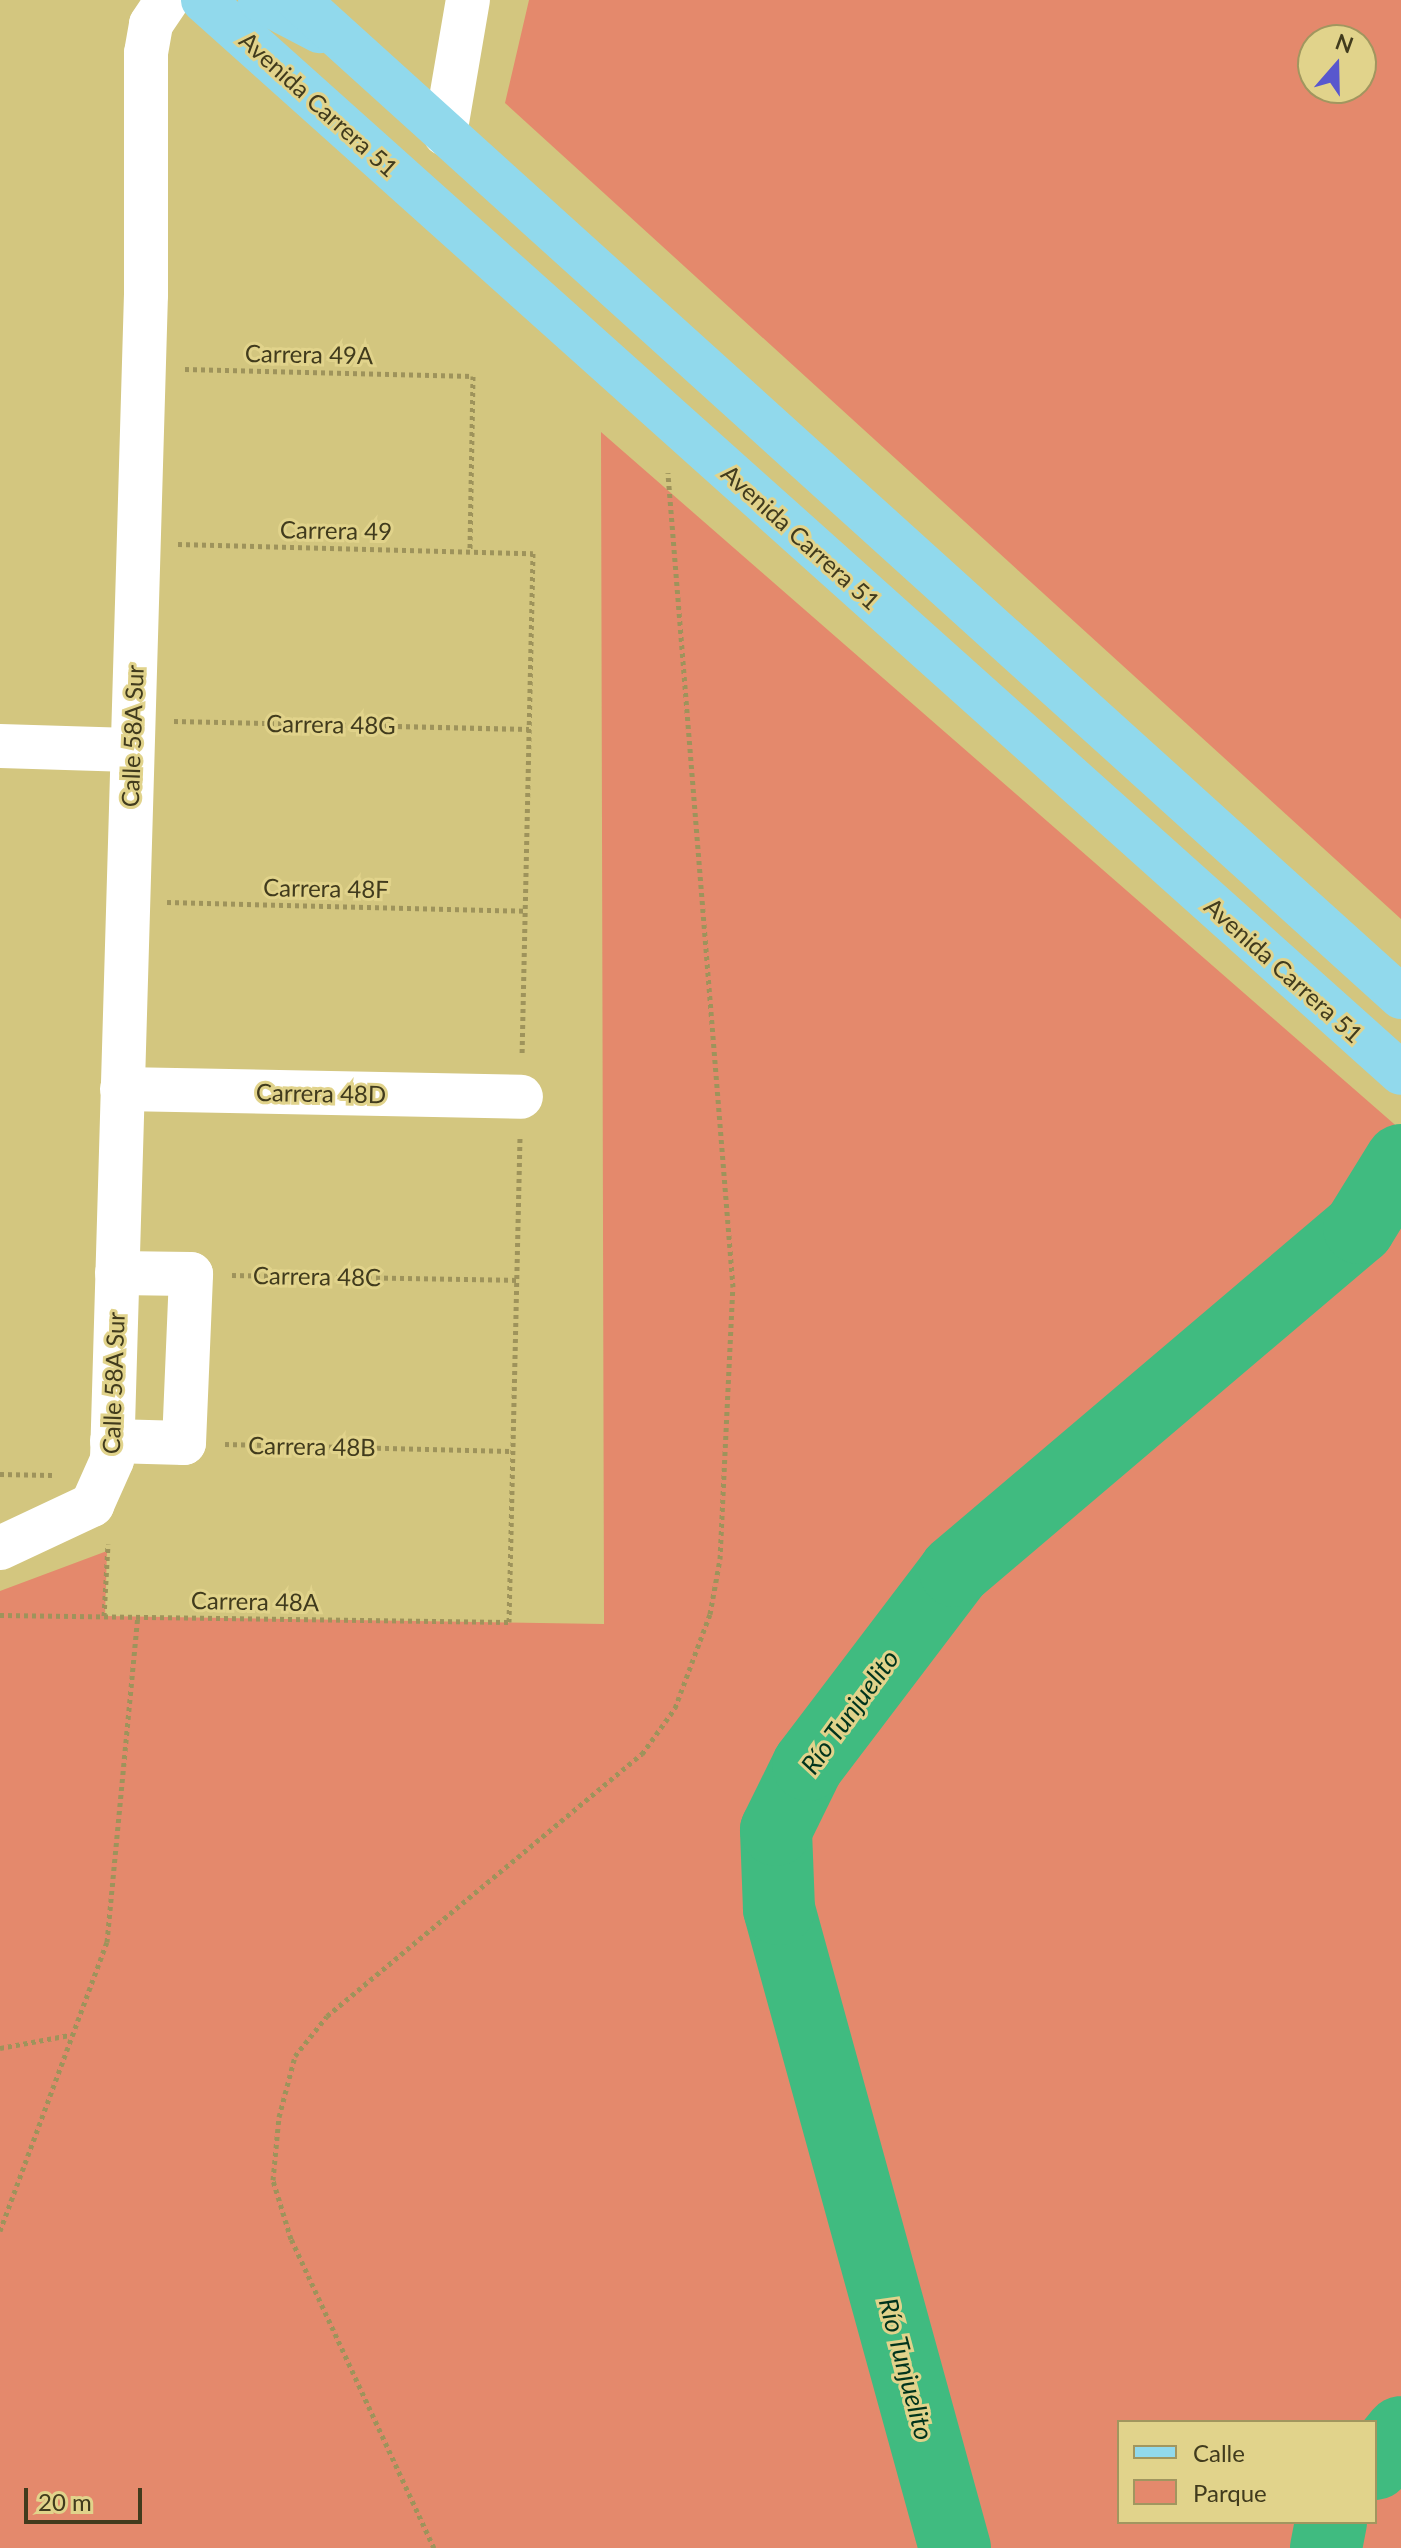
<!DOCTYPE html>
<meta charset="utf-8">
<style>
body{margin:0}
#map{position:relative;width:1401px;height:2548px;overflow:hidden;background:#d3c67f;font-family:Lato,sans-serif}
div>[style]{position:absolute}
.green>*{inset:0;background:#e4896c}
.river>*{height:72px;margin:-36px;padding:0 36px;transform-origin:36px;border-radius:36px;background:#40bb80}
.path>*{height:5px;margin-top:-2.5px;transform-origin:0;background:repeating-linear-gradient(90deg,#9e935b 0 4px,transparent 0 8px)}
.minor>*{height:44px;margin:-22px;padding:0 22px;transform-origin:22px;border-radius:22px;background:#fff}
.major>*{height:44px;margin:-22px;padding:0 22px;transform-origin:22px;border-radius:22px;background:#91d9ec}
span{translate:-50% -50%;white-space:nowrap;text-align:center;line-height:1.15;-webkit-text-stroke:6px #e1d38b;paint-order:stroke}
.street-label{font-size:24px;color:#413b1d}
.water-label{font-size:26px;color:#00341d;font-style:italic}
.legend{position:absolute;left:1117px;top:2420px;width:260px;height:104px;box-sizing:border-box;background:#e1d38b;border:2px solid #a1965f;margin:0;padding:10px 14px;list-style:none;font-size:24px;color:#413b1d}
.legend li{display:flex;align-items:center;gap:16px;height:40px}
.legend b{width:40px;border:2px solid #a1965f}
.north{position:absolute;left:1297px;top:24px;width:80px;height:80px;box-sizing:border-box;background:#e1d38b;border:2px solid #a1965f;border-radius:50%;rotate:20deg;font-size:22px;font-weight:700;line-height:32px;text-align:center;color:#413b1d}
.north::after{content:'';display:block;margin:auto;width:28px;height:36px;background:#5857ce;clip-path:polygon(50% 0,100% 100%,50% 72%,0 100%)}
.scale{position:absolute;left:24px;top:2488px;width:118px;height:36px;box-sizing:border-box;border:4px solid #413b1d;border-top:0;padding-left:10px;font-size:24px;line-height:28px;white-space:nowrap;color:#413b1d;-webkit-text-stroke:6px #e1d38b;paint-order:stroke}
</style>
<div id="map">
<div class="green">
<div style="clip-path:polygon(evenodd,529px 0,1401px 0,1401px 919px,505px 103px,529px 0,1361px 40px,1361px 88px,1313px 88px,1313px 40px,1361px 40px)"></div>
<div style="clip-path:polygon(evenodd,601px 432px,1401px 1130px,1401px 2548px,0 2548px,0 1591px,107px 1551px,105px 1616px,604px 1624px,601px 432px,1375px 2422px,1375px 2522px,1119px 2522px,1119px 2422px,1375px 2422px)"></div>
</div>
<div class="river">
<div style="left:1375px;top:2464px;width:41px;rotate:-50.9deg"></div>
<div style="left:955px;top:2548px;width:663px;rotate:-105.4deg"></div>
<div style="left:779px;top:1909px;width:79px;rotate:-92.2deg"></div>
<div style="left:776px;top:1830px;width:72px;rotate:-63.8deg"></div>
<div style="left:808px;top:1765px;width:243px;rotate:-52.8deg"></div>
<div style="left:955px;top:1571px;width:530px;rotate:-40.33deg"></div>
<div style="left:1359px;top:1228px;width:80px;rotate:-58.3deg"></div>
<div style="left:1326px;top:2548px;width:26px;rotate:-79deg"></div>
</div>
<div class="path">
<div style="left:185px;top:369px;width:288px;rotate:1.4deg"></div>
<div style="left:473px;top:376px;width:175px;rotate:91deg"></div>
<div style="left:178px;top:544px;width:355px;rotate:1.5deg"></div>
<div style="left:533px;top:553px;width:503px;rotate:91.25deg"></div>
<div style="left:174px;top:721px;width:355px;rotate:1.3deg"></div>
<div style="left:167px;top:902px;width:358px;rotate:1.4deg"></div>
<div style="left:232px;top:1275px;width:285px;rotate:1deg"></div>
<div style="left:225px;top:1444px;width:288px;rotate:1.4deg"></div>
<div style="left:0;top:1474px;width:52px;rotate:1.1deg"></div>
<div style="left:0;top:1615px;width:509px;rotate:0.79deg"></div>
<div style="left:509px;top:1622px;width:484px;rotate:-88.7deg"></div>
<div style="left:104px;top:1616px;width:72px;rotate:-86.8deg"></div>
<div style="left:0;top:2048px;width:71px;rotate:-10.5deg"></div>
<div style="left:0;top:2231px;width:308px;rotate:-69.7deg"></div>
<div style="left:107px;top:1942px;width:326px;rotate:-84.6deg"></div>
<div style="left:434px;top:2548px;width:340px;rotate:-114.8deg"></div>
<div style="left:291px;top:2239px;width:62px;rotate:-107deg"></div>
<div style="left:273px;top:2180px;width:63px;rotate:-84.6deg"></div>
<div style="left:279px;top:2117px;width:63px;rotate:-75.3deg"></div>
<div style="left:295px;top:2056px;width:51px;rotate:-51.3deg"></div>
<div style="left:327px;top:2016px;width:410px;rotate:-39.8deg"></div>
<div style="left:642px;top:1754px;width:57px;rotate:-54.3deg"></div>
<div style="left:675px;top:1708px;width:100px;rotate:-69.6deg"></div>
<div style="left:710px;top:1614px;width:56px;rotate:-79.7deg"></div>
<div style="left:720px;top:1559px;width:272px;rotate:-87.3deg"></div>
<div style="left:733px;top:1287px;width:817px;rotate:-94.57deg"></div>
</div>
<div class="minor">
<div style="left:445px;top:134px;width:136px;rotate:-80.3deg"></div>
<div style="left:0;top:746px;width:131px;rotate:1.7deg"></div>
<div style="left:122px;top:1089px;width:399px;rotate:1.1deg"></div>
<div style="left:112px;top:1441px;width:72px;rotate:1.6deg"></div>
<div style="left:184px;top:1443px;width:169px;rotate:-87.6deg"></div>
<div style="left:191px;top:1274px;width:74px;rotate:-179.2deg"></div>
<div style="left:0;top:1548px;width:102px;rotate:-25.1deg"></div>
<div style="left:92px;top:1505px;width:49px;rotate:-66deg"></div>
<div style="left:112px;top:1460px;width:1165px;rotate:-88.33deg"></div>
<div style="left:146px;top:295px;width:242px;rotate:-90deg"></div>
<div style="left:146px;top:53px;width:29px;rotate:-80deg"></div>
<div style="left:151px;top:24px;width:29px;rotate:-56deg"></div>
</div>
<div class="major">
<div style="left:203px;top:0;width:1608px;rotate:41.85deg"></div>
<div style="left:260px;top:0;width:67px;rotate:27.7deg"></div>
<div style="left:298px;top:0;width:1487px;rotate:42.11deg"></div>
</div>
<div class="street-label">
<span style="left:319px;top:104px;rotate:42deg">Avenida Carrera 51</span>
<span style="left:309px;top:354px;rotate:1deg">Carrera 49A</span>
<span style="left:336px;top:530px;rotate:1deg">Carrera 49</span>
<span style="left:801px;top:537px;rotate:42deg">Avenida Carrera 51</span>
<span style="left:331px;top:724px;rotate:1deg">Carrera 48G</span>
<span style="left:132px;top:736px;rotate:-88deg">Calle 58A Sur</span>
<span style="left:326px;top:888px;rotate:1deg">Carrera 48F</span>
<span style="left:1284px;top:970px;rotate:42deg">Avenida Carrera 51</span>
<span style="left:321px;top:1093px;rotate:1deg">Carrera 48D</span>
<span style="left:317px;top:1276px;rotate:1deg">Carrera 48C</span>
<span style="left:113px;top:1383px;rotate:-88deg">Calle 58A Sur</span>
<span style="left:312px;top:1446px;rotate:1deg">Carrera 48B</span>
<span style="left:255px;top:1601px;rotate:1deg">Carrera 48A</span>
</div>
<div class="water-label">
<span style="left:850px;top:1712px;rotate:-54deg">Río Tunjuelito</span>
<span style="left:906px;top:2369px;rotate:75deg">Río Tunjuelito</span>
</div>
<ul class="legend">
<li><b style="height:10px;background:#91d9ec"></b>Calle</li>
<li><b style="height:22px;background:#e4896c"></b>Parque</li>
</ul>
<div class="north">N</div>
<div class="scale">20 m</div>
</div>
